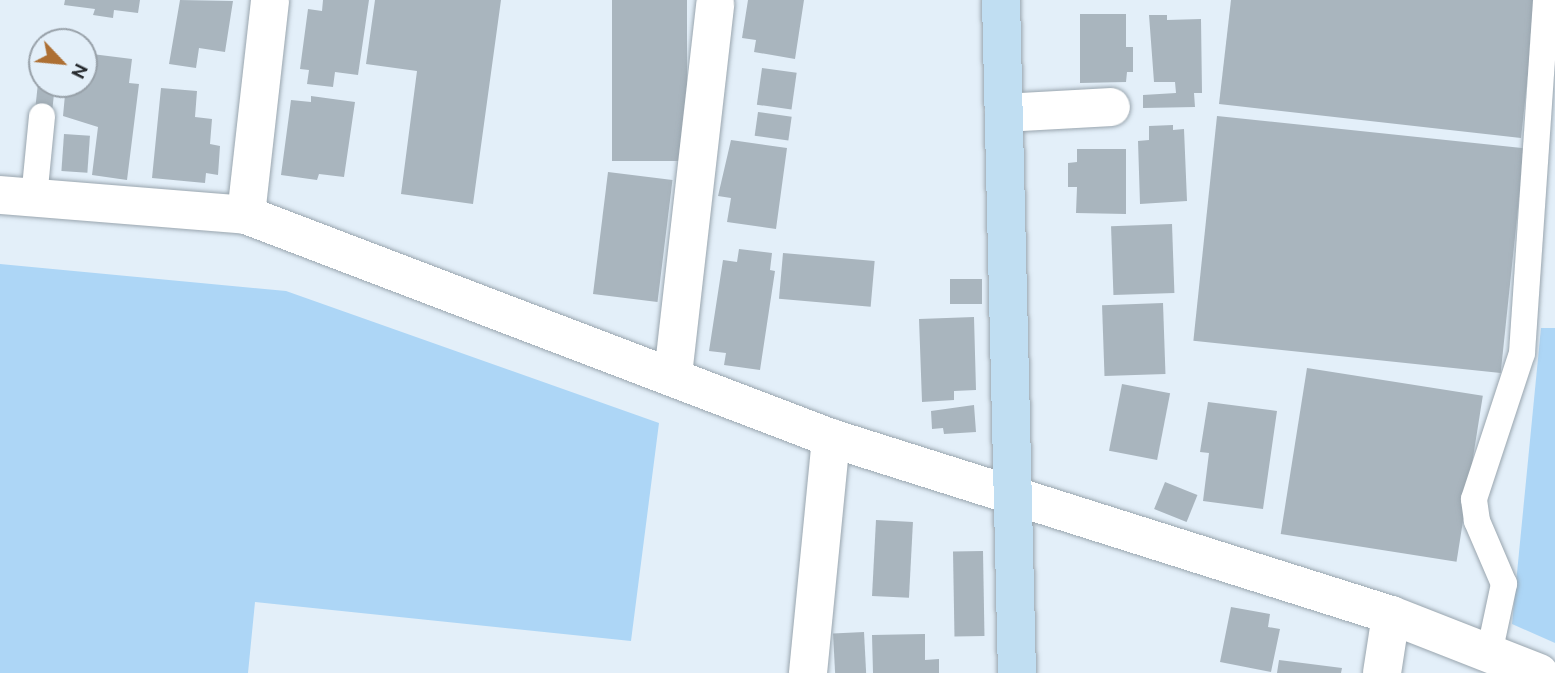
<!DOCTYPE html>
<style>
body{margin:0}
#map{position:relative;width:1555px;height:673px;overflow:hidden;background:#e3eff9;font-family:Ubuntu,sans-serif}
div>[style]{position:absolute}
.green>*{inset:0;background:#add6f6}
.building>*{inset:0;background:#a9b5be;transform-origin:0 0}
.roads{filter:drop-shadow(0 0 2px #99a5ae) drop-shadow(0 0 2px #99a5ae)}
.lane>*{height:26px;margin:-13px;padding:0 13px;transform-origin:13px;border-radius:13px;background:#fff}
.street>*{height:38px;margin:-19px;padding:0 19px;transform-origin:19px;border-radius:19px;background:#fff}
.secondary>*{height:38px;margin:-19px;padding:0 19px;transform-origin:19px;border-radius:19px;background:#c0def2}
span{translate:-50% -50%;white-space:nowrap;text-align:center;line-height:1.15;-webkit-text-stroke:7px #e3eff9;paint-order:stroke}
.north{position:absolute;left:28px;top:28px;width:70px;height:70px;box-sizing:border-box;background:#e3eff9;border:2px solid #98a1a9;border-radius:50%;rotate:116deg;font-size:19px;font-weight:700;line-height:28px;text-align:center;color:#282c30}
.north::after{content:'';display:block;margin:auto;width:24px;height:32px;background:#ad6f33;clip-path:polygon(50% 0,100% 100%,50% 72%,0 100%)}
</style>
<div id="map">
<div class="green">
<div style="clip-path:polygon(0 264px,286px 291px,659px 423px,631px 641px,255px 602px,248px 673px,0 673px)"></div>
<div style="clip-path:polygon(1541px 328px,1555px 328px,1555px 643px,1512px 624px)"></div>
</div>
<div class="building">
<div style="clip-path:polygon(65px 0,140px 0,138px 13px,114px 10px,113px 18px,93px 15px,95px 9px,64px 5px)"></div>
<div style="clip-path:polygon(180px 0,233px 1px,225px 52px,199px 48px,196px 68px,169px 64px)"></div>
<div style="clip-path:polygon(323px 0,369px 0,358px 75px,335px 72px,333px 87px,307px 84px,309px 70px,300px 69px,308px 9px,322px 11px)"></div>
<div style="clip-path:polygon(375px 0,501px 0,473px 204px,401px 194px,417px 71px,366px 64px)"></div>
<div style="left:612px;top:0;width:75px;height:161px"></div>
<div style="clip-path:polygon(748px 0,804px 0,795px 59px,754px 52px,756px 40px,742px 38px)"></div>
<div style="clip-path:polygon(1231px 0,1536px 0,1521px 138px,1219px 104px)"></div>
<div style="clip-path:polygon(1080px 14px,1126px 14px,1126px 47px,1133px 47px,1133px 72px,1127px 72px,1126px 82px,1080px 83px)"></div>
<div style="clip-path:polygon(1149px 15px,1167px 15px,1167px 20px,1201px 19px,1202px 93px,1194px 93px,1195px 107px,1143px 108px,1143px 95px,1176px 93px,1175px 82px,1154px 82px)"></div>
<div style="clip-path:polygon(84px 53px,132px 59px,129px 83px,139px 84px,127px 180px,92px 175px,98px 127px,63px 116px,66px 84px,84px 84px)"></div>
<div style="clip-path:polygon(40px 64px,42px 84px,55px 84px,52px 113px,35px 111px)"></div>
<div style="left:762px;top:68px;width:35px;height:37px;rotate:8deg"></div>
<div style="clip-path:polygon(161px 88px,197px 91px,195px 117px,212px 119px,210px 144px,220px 146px,218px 175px,206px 173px,205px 183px,152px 178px)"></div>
<div style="clip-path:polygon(311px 96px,355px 102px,344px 177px,319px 174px,317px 180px,281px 175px,291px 100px,311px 102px)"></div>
<div style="left:758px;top:112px;width:34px;height:24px;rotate:8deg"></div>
<div style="left:1217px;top:116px;width:309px;height:226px;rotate:6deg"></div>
<div style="clip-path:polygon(1173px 125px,1173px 130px,1184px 129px,1187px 201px,1140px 204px,1138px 141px,1149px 140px,1149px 126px)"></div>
<div style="left:64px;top:134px;width:26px;height:37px;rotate:4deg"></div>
<div style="clip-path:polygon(731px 140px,787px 148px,776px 229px,727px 222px,731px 198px,718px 196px)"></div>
<div style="clip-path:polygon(1077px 149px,1126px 149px,1126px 214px,1076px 213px,1077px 187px,1068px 187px,1068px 163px,1077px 162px)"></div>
<div style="left:608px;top:172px;width:65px;height:123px;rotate:7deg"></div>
<div style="left:1172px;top:224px;width:69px;height:61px;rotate:88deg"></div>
<div style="clip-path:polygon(739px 249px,772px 253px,770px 270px,775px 271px,760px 370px,724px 365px,726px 353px,709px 351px,723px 260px,737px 262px)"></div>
<div style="left:783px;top:253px;width:92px;height:46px;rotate:5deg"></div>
<div style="left:950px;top:279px;width:32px;height:25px"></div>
<div style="left:1163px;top:303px;width:71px;height:61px;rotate:88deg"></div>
<div style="clip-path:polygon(974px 317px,976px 390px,954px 391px,954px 400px,922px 402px,919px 319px)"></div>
<div style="left:1307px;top:368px;width:178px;height:168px;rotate:9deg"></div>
<div style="left:1122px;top:384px;width:49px;height:68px;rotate:11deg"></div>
<div style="clip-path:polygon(1208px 402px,1277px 411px,1263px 509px,1203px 501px,1209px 453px,1200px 452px)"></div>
<div style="clip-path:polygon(974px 405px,976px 432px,944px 434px,943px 428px,932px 429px,931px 411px)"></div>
<div style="left:1165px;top:482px;width:35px;height:29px;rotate:22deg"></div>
<div style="left:876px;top:520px;width:37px;height:76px;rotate:3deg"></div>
<div style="left:983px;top:551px;width:85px;height:30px;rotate:89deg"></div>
<div style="clip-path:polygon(1231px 607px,1270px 614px,1268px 627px,1280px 629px,1271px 672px,1220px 662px)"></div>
<div style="left:864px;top:632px;width:41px;height:31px;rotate:87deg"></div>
<div style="clip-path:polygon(925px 634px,925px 660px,939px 659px,939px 673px,873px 673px,872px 635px)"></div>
<div style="clip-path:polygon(1279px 660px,1342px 668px,1341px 673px,1277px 673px)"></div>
</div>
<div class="roads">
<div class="lane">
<div style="left:34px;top:198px;width:82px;rotate:-84.4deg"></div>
<div style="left:1489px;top:654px;width:72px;rotate:-77.9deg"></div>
<div style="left:1504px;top:584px;width:69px;rotate:-113.2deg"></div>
<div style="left:1477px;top:521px;width:22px;rotate:-98deg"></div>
<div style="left:1474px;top:499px;width:154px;rotate:-71.8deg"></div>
<div style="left:1522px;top:353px;width:354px;rotate:-86.1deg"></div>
</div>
<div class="street">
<div style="left:1004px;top:113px;width:107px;rotate:-3.2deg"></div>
<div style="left:0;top:195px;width:247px;rotate:4.6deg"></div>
<div style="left:246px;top:215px;width:626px;rotate:20.87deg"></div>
<div style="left:831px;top:438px;width:587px;rotate:17.54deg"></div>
<div style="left:1391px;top:615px;width:159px;rotate:21.4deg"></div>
<div style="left:246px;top:215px;width:216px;rotate:-83.6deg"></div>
<div style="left:673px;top:375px;width:373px;rotate:-83.5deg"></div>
<div style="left:808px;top:673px;width:236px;rotate:-84.4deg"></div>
<div style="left:1382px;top:673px;width:59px;rotate:-81.2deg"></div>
</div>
<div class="secondary">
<div style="left:1001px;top:0;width:673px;rotate:88.64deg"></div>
</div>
</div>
<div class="north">N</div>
</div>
